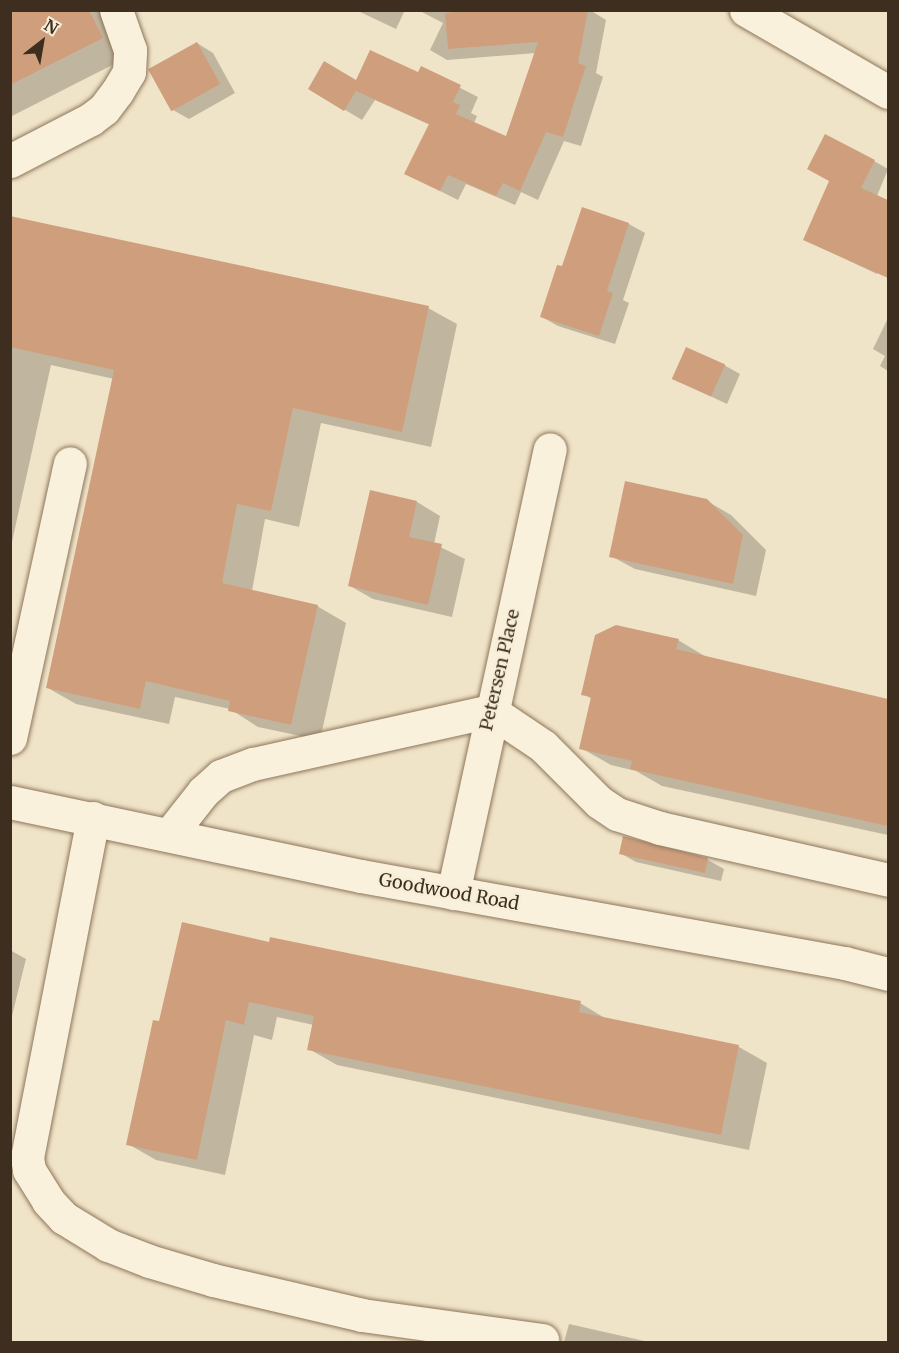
<!DOCTYPE html>
<style>
body{margin:0}
#map{position:relative;width:899px;height:1353px;overflow:hidden;background:#f0e4c8;font-family:Merriweather,serif}
div>[style]{position:absolute}
.shadow>*{inset:0;background:#0003}
.building>*{inset:0;background:#cf9f7d;transform-origin:0 0}
.roads{filter:drop-shadow(0 0 2px #8d765c) drop-shadow(0 0 2px #8d765c)}
.minor>*{height:33px;margin:-16.5px;padding:0 16.5px;transform-origin:16.5px;border-radius:16.5px;background:#faf1dc}
span{translate:-50% -50%;white-space:nowrap;text-align:center;line-height:1.15;-webkit-text-stroke:5px #f7eed8;paint-order:stroke}
.street-label{font-size:18px;color:#3d2e20}
.frame{position:absolute;inset:0;border:12px solid #3d2e20;pointer-events:none}
.north{position:absolute;left:12px;top:12px;width:60px;height:60px;-webkit-text-stroke:4px #f7eed8;paint-order:stroke;rotate:31deg;font-size:16px;font-weight:700;line-height:24px;text-align:center;color:#3d2e20}
.north::after{content:'';display:block;margin:auto;width:21px;height:27px;background:#3d2e20;clip-path:polygon(50% 0,100% 100%,50% 72%,0 100%)}
</style>
<div id="map">
<div class="shadow">
<div style="clip-path:polygon(10px 10px,109px 10px,132px 55px,10px 117px)"></div>
<div style="clip-path:polygon(356px 10px,405px 10px,396px 29px)"></div>
<div style="clip-path:polygon(418px 10px,590px 10px,606px 20px,596px 73px,603px 77px,581px 146px,564px 141px,538px 200px,521px 192px,515px 205px,466px 184px,458px 200px,424px 183px,430px 125px,375px 100px,362px 120px,310px 89px,419px 74px,421px 68px,478px 97px,471px 113px,477px 116px,474px 123px,506px 138px,536px 53px,447px 60px,430px 50px,443px 23px)"></div>
<div style="clip-path:polygon(197px 43px,213px 53px,235px 93px,189px 119px,173px 110px)"></div>
<div style="clip-path:polygon(874px 161px,888px 169px,877px 196px,888px 202px,888px 249px,877px 274px,805px 240px)"></div>
<div style="clip-path:polygon(583px 209px,629px 224px,645px 233px,623px 300px,629px 303px,615px 344px,558px 326px,542px 317px,563px 268px)"></div>
<div style="clip-path:polygon(10px 218px,428px 308px,457px 324px,431px 447px,321px 423px,299px 527px,265px 519px,252px 591px,317px 606px,346px 623px,320px 740px,258px 727px,230px 709px,175px 697px,169px 724px,76px 704px,48px 688px,114px 379px,51px 365px,10px 551px)"></div>
<div style="clip-path:polygon(888px 318px,888px 371px,880px 366px,885px 356px,873px 349px)"></div>
<div style="clip-path:polygon(724px 365px,740px 374px,727px 404px,674px 379px)"></div>
<div style="clip-path:polygon(707px 501px,731px 515px,766px 550px,756px 596px,635px 569px,611px 556px)"></div>
<div style="clip-path:polygon(417px 502px,440px 516px,434px 544px,465px 559px,452px 617px,373px 599px,350px 586px)"></div>
<div style="clip-path:polygon(678px 640px,708px 658px,888px 700px,888px 835px,662px 786px,636px 771px,611px 765px,581px 748px,592px 699px,583px 694px)"></div>
<div style="clip-path:polygon(620px 853px,708px 860px,724px 869px,721px 881px,636px 862px)"></div>
<div style="clip-path:polygon(270px 944px,580px 1003px,608px 1020px,739px 1047px,767px 1063px,749px 1150px,337px 1065px,309px 1049px,314px 1025px,277px 1017px,272px 1040px,254px 1035px,225px 1175px,156px 1160px,128px 1144px,160px 1023px)"></div>
<div style="clip-path:polygon(10px 950px,26px 959px,10px 1024px)"></div>
<div style="clip-path:polygon(569px 1324px,649px 1342px,564px 1342px)"></div>
</div>
<div class="building">
<div style="clip-path:polygon(10px 10px,89px 10px,103px 38px,10px 85px)"></div>
<div style="clip-path:polygon(474px 10px,588px 10px,578px 63px,586px 66px,563px 137px,546px 132px,520px 191px,503px 183px,496px 196px,448px 175px,440px 191px,404px 174px,429px 124px,356px 91px,344px 111px,308px 89px,324px 61px,356px 80px,370px 50px,418px 72px,421px 66px,461px 85px,453px 102px,460px 105px,456px 114px,506px 136px,538px 42px,448px 49px,445px 13px)"></div>
<div style="left:197px;top:42px;width:48px;height:56px;rotate:61deg"></div>
<div style="clip-path:polygon(825px 134px,875px 160px,861px 188px,888px 200px,888px 278px,803px 240px,829px 181px,807px 169px)"></div>
<div style="clip-path:polygon(582px 207px,629px 223px,607px 291px,613px 293px,599px 336px,540px 317px,557px 265px,562px 266px)"></div>
<div style="clip-path:polygon(10px 216px,429px 306px,402px 432px,293px 408px,271px 511px,237px 504px,222px 583px,318px 605px,291px 725px,228px 711px,230px 701px,146px 681px,140px 709px,46px 688px,114px 370px,10px 347px)"></div>
<div style="left:686px;top:347px;width:43px;height:35px;rotate:24deg"></div>
<div style="clip-path:polygon(625px 481px,707px 499px,743px 535px,733px 584px,609px 557px)"></div>
<div style="clip-path:polygon(370px 490px,417px 501px,409px 537px,442px 544px,428px 605px,348px 586px)"></div>
<div style="clip-path:polygon(616px 625px,679px 639px,676px 649px,888px 699px,888px 826px,630px 769px,632px 761px,579px 749px,591px 697px,581px 695px,595px 635px)"></div>
<div style="clip-path:polygon(623px 836px,708px 858px,705px 873px,619px 854px)"></div>
<div style="clip-path:polygon(182px 922px,269px 942px,270px 937px,581px 1001px,579px 1012px,739px 1045px,721px 1135px,307px 1050px,314px 1016px,249px 1002px,244px 1025px,226px 1020px,197px 1160px,126px 1145px,153px 1020px,159px 1021px)"></div>
</div>
<div class="roads">
<div class="minor">
<div style="left:746px;top:10px;width:164px;rotate:30deg"></div>
<div style="left:10px;top:161px;width:91px;rotate:-27.4deg"></div>
<div style="left:91px;top:119px;width:16px;rotate:-38deg"></div>
<div style="left:104px;top:109px;width:21px;rotate:-53deg"></div>
<div style="left:117px;top:92px;width:23px;rotate:-59deg"></div>
<div style="left:129px;top:72px;width:22px;rotate:-87deg"></div>
<div style="left:130px;top:50px;width:42px;rotate:-109.3deg"></div>
<div style="left:10px;top:738px;width:281px;rotate:-77.7deg"></div>
<div style="left:10px;top:802px;width:359px;rotate:11.9deg"></div>
<div style="left:361px;top:876px;width:492px;rotate:10.2deg"></div>
<div style="left:845px;top:963px;width:44px;rotate:14.3deg"></div>
<div style="left:93px;top:818px;width:345px;rotate:101deg"></div>
<div style="left:27px;top:1157px;width:13px;rotate:81deg"></div>
<div style="left:29px;top:1170px;width:36px;rotate:58deg"></div>
<div style="left:48px;top:1201px;width:23px;rotate:47deg"></div>
<div style="left:64px;top:1218px;width:52px;rotate:31.5deg"></div>
<div style="left:108px;top:1245px;width:44px;rotate:21.3deg"></div>
<div style="left:149px;top:1261px;width:67px;rotate:16.5deg"></div>
<div style="left:213px;top:1280px;width:153px;rotate:13.2deg"></div>
<div style="left:362px;top:1315px;width:182px;rotate:7.9deg"></div>
<div style="left:170px;top:834px;width:53px;rotate:-51.8deg"></div>
<div style="left:203px;top:792px;width:24px;rotate:-42deg"></div>
<div style="left:221px;top:776px;width:34px;rotate:-21deg"></div>
<div style="left:253px;top:764px;width:244px;rotate:-12.6deg"></div>
<div style="left:491px;top:711px;width:63px;rotate:33.9deg"></div>
<div style="left:543px;top:746px;width:79px;rotate:45deg"></div>
<div style="left:599px;top:802px;width:22px;rotate:34deg"></div>
<div style="left:617px;top:814px;width:45px;rotate:18deg"></div>
<div style="left:660px;top:828px;width:234px;rotate:12.8deg"></div>
<div style="left:453px;top:893px;width:454px;rotate:-77.7deg"></div>
</div>
</div>
<div class="street-label">
<span style="left:500px;top:670px;rotate:-77deg">Petersen Place</span>
<span style="left:449px;top:892px;rotate:10deg">Goodwood Road</span>
</div>
<div class="frame"></div>
<div class="north">N</div>
</div>
